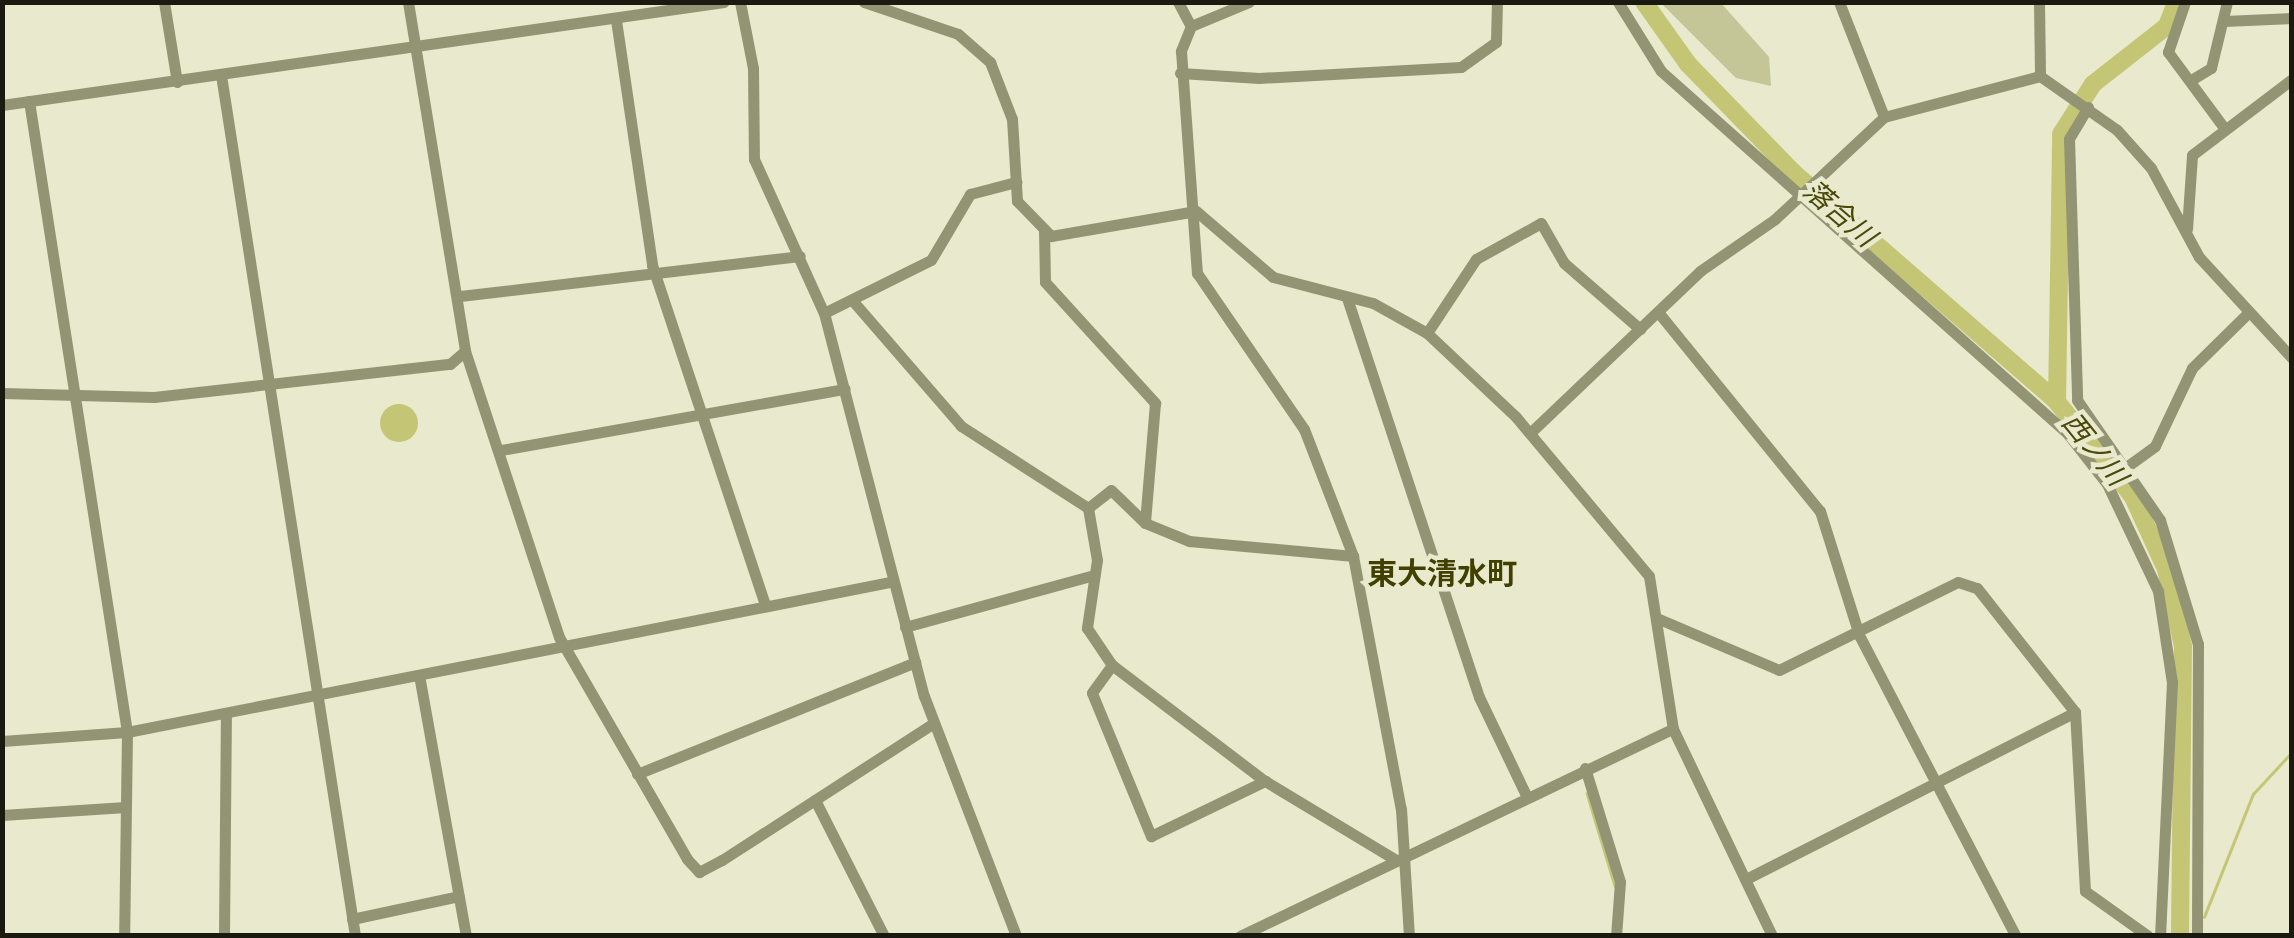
<!DOCTYPE html>
<meta charset="utf-8">
<style>
body{margin:0}
#map{position:relative;width:2294px;height:938px;overflow:hidden;background:#e8e9cd;font-family:Quicksand,"Noto Sans JP",sans-serif}
div>[style]{position:absolute}
.green>*{inset:0;background:#c4c698}
.water>*{inset:0;background:#c4c676}
.round{border-radius:50%}
.stream>*{height:2.5px;margin:-1.25px;padding:0 1.25px;transform-origin:1.25px;border-radius:1.25px;background:#c4c676}
.river>*{height:18px;margin:-9px;padding:0 9px;transform-origin:9px;border-radius:9px;background:#c4c676}
.minor>*{height:11px;margin:-5.5px;padding:0 5.5px;transform-origin:5.5px;border-radius:5.5px;background:#929473}
span{translate:-50% -50%;white-space:nowrap;text-align:center;line-height:1.15;-webkit-text-stroke:9px #e8e9cd;paint-order:stroke}
.water-label{font-size:28px;color:#484809;font-style:italic}
.quarter-label{font-size:30px;color:#404000;font-weight:700}
.frame{position:absolute;inset:0;border:5px solid #1a1a10;pointer-events:none}
</style>
<div id="map">
<div class="green">
<div style="clip-path:polygon(1661px 3px,1721px 3px,1769px 57px,1771px 86px,1736px 78px)"></div>
</div>
<div class="water">
<div class="round" style="left:380px;top:404px;width:38px;height:38px"></div>
</div>
<div class="stream">
<div style="left:1587px;top:793px;width:97px;rotate:73.2deg"></div>
<div style="left:2204px;top:917px;width:132px;rotate:-68.3deg"></div>
<div style="left:2253px;top:794px;width:57px;rotate:-47.1deg"></div>
</div>
<div class="river">
<div style="left:1644px;top:2px;width:76px;rotate:54.6deg"></div>
<div style="left:1688px;top:64px;width:152px;rotate:45.8deg"></div>
<div style="left:1794px;top:173px;width:349px;rotate:41deg"></div>
<div style="left:2057px;top:402px;width:122px;rotate:51.3deg"></div>
<div style="left:2133px;top:497px;width:79px;rotate:65.4deg"></div>
<div style="left:2166px;top:569px;width:79px;rotate:77.6deg"></div>
<div style="left:2183px;top:646px;width:290px;rotate:90.6deg"></div>
<div style="left:2057px;top:402px;width:268px;rotate:-89.1deg"></div>
<div style="left:2061px;top:134px;width:59px;rotate:-57.4deg"></div>
<div style="left:2093px;top:84px;width:94px;rotate:-38.1deg"></div>
<div style="left:2167px;top:26px;width:26px;rotate:-69deg"></div>
</div>
<div class="minor">
<div style="left:164px;top:2px;width:81px;rotate:80.8deg"></div>
<div style="left:408px;top:2px;width:354px;rotate:80.7deg"></div>
<div style="left:465px;top:351px;width:301px;rotate:71.8deg"></div>
<div style="left:559px;top:637px;width:256px;rotate:60deg"></div>
<div style="left:687px;top:859px;width:18px;rotate:47deg"></div>
<div style="left:699px;top:872px;width:26px;rotate:-28deg"></div>
<div style="left:722px;top:860px;width:252px;rotate:-32.9deg"></div>
<div style="left:740px;top:2px;width:67px;rotate:78.9deg"></div>
<div style="left:753px;top:68px;width:91px;rotate:89.4deg"></div>
<div style="left:754px;top:159px;width:169px;rotate:65.6deg"></div>
<div style="left:824px;top:313px;width:396px;rotate:75.4deg"></div>
<div style="left:924px;top:696px;width:257px;rotate:69deg"></div>
<div style="left:864px;top:2px;width:99px;rotate:18.8deg"></div>
<div style="left:958px;top:34px;width:43px;rotate:41.2deg"></div>
<div style="left:990px;top:62px;width:61px;rotate:68.9deg"></div>
<div style="left:1012px;top:119px;width:82px;rotate:86.5deg"></div>
<div style="left:1017px;top:201px;width:49px;rotate:45.8deg"></div>
<div style="left:1051px;top:236px;width:147px;rotate:-9.8deg"></div>
<div style="left:1196px;top:211px;width:101px;rotate:40.6deg"></div>
<div style="left:1273px;top:277px;width:103px;rotate:14.6deg"></div>
<div style="left:1373px;top:303px;width:62px;rotate:29.1deg"></div>
<div style="left:1427px;top:333px;width:122px;rotate:43.3deg"></div>
<div style="left:1516px;top:417px;width:207px;rotate:50.1deg"></div>
<div style="left:1649px;top:576px;width:155px;rotate:81.1deg"></div>
<div style="left:1673px;top:729px;width:229px;rotate:64.4deg"></div>
<div style="left:1178px;top:2px;width:27px;rotate:62deg"></div>
<div style="left:1249px;top:2px;width:63px;rotate:157.5deg"></div>
<div style="left:1191px;top:26px;width:27px;rotate:112deg"></div>
<div style="left:1181px;top:51px;width:223px;rotate:85.9deg"></div>
<div style="left:1197px;top:273px;width:189px;rotate:55.6deg"></div>
<div style="left:1304px;top:429px;width:136px;rotate:68.9deg"></div>
<div style="left:1353px;top:556px;width:258px;rotate:79.3deg"></div>
<div style="left:1401px;top:809px;width:127px;rotate:86.4deg"></div>
<div style="left:1618px;top:2px;width:81px;rotate:58.1deg"></div>
<div style="left:1661px;top:71px;width:545px;rotate:41.73deg"></div>
<div style="left:2068px;top:434px;width:63px;rotate:52deg"></div>
<div style="left:2107px;top:484px;width:119px;rotate:64.5deg"></div>
<div style="left:2158px;top:591px;width:92px;rotate:81.3deg"></div>
<div style="left:2172px;top:682px;width:254px;rotate:92.7deg"></div>
<div style="left:1839px;top:2px;width:123px;rotate:68.6deg"></div>
<div style="left:2039px;top:2px;width:74px;rotate:89.2deg"></div>
<div style="left:2185px;top:2px;width:53px;rotate:108.8deg"></div>
<div style="left:2168px;top:52px;width:91px;rotate:53.5deg"></div>
<div style="left:616px;top:20px;width:248px;rotate:81.6deg"></div>
<div style="left:652px;top:265px;width:357px;rotate:71.6deg"></div>
<div style="left:2224px;top:21px;width:68px;rotate:-2.5deg"></div>
<div style="left:1180px;top:73px;width:79px;rotate:3.6deg"></div>
<div style="left:1259px;top:78px;width:202px;rotate:-3.1deg"></div>
<div style="left:1461px;top:67px;width:43px;rotate:-35.5deg"></div>
<div style="left:1496px;top:42px;width:40px;rotate:-88.6deg"></div>
<div style="left:221px;top:75px;width:871px;rotate:81.15deg"></div>
<div style="left:2191px;top:80px;width:23px;rotate:-31deg"></div>
<div style="left:2211px;top:68px;width:68px;rotate:-76.4deg"></div>
<div style="left:29px;top:101px;width:639px;rotate:81.17deg"></div>
<div style="left:127px;top:732px;width:204px;rotate:90.8deg"></div>
<div style="left:2px;top:105px;width:729px;rotate:-8.12deg"></div>
<div style="left:2088px;top:107px;width:37px;rotate:121deg"></div>
<div style="left:2069px;top:139px;width:261px;rotate:88.2deg"></div>
<div style="left:2077px;top:400px;width:146px;rotate:55.3deg"></div>
<div style="left:2160px;top:520px;width:130px;rotate:73deg"></div>
<div style="left:2198px;top:644px;width:292px;rotate:90.2deg"></div>
<div style="left:2187px;top:229px;width:74px;rotate:-86.1deg"></div>
<div style="left:2192px;top:155px;width:126px;rotate:-37.2deg"></div>
<div style="left:1044px;top:230px;width:52px;rotate:88.9deg"></div>
<div style="left:1045px;top:282px;width:164px;rotate:47.7deg"></div>
<div style="left:1155px;top:403px;width:120px;rotate:94.8deg"></div>
<div style="left:460px;top:296px;width:342px;rotate:-6.7deg"></div>
<div style="left:1347px;top:298px;width:420px;rotate:71.7deg"></div>
<div style="left:1479px;top:697px;width:111px;rotate:64.4deg"></div>
<div style="left:852px;top:300px;width:167px;rotate:49.1deg"></div>
<div style="left:961px;top:426px;width:151px;rotate:32.8deg"></div>
<div style="left:1088px;top:508px;width:53px;rotate:80.2deg"></div>
<div style="left:1097px;top:560px;width:69px;rotate:98.4deg"></div>
<div style="left:1087px;top:628px;width:45px;rotate:56deg"></div>
<div style="left:1112px;top:665px;width:192px;rotate:37.2deg"></div>
<div style="left:1265px;top:781px;width:153px;rotate:31.1deg"></div>
<div style="left:1658px;top:312px;width:257px;rotate:50.9deg"></div>
<div style="left:1820px;top:511px;width:130px;rotate:72.5deg"></div>
<div style="left:1859px;top:635px;width:339px;rotate:62.5deg"></div>
<div style="left:824px;top:313px;width:119px;rotate:-26.4deg"></div>
<div style="left:931px;top:260px;width:77px;rotate:-59.4deg"></div>
<div style="left:970px;top:194px;width:48px;rotate:-14.6deg"></div>
<div style="left:1427px;top:333px;width:89px;rotate:-56.5deg"></div>
<div style="left:1476px;top:259px;width:74px;rotate:-29deg"></div>
<div style="left:1541px;top:223px;width:46px;rotate:60.1deg"></div>
<div style="left:1564px;top:263px;width:101px;rotate:41deg"></div>
<div style="left:2px;top:393px;width:152px;rotate:1.5deg"></div>
<div style="left:154px;top:397px;width:298px;rotate:-6.4deg"></div>
<div style="left:450px;top:364px;width:20px;rotate:-41deg"></div>
<div style="left:1530px;top:433px;width:235px;rotate:-43.6deg"></div>
<div style="left:1700px;top:271px;width:91px;rotate:-34.7deg"></div>
<div style="left:1775px;top:219px;width:149px;rotate:-43.1deg"></div>
<div style="left:1884px;top:117px;width:161px;rotate:-14.7deg"></div>
<div style="left:2040px;top:76px;width:94px;rotate:35deg"></div>
<div style="left:2117px;top:130px;width:51px;rotate:48.2deg"></div>
<div style="left:2151px;top:168px;width:101px;rotate:61.7deg"></div>
<div style="left:2199px;top:257px;width:137px;rotate:47.4deg"></div>
<div style="left:501px;top:450px;width:349px;rotate:-10.1deg"></div>
<div style="left:2129px;top:465px;width:32px;rotate:-36deg"></div>
<div style="left:2155px;top:446px;width:86px;rotate:-64.6deg"></div>
<div style="left:2192px;top:368px;width:77px;rotate:-44.5deg"></div>
<div style="left:1088px;top:508px;width:29px;rotate:-38deg"></div>
<div style="left:1111px;top:490px;width:47px;rotate:44.1deg"></div>
<div style="left:1145px;top:523px;width:48px;rotate:22.2deg"></div>
<div style="left:1189px;top:541px;width:165px;rotate:5.2deg"></div>
<div style="left:1659px;top:619px;width:130px;rotate:23deg"></div>
<div style="left:1779px;top:670px;width:199px;rotate:-26.2deg"></div>
<div style="left:1958px;top:582px;width:20px;rotate:18deg"></div>
<div style="left:1977px;top:588px;width:158px;rotate:51.7deg"></div>
<div style="left:2075px;top:712px;width:179px;rotate:86.8deg"></div>
<div style="left:2085px;top:891px;width:77px;rotate:35.5deg"></div>
<div style="left:905px;top:627px;width:196px;rotate:-15.4deg"></div>
<div style="left:1112px;top:665px;width:34px;rotate:126deg"></div>
<div style="left:1092px;top:693px;width:155px;rotate:67.6deg"></div>
<div style="left:1151px;top:836px;width:127px;rotate:-25.8deg"></div>
<div style="left:419px;top:675px;width:265px;rotate:79.8deg"></div>
<div style="left:2px;top:741px;width:125px;rotate:-4.1deg"></div>
<div style="left:127px;top:732px;width:778px;rotate:-11.12deg"></div>
<div style="left:1585px;top:768px;width:119px;rotate:72.9deg"></div>
<div style="left:1620px;top:882px;width:54px;rotate:94.2deg"></div>
<div style="left:637px;top:774px;width:300px;rotate:-21.9deg"></div>
<div style="left:815px;top:800px;width:153px;rotate:63.1deg"></div>
<div style="left:2px;top:815px;width:124px;rotate:-3.7deg"></div>
<div style="left:1746px;top:879px;width:369px;rotate:-26.9deg"></div>
<div style="left:352px;top:919px;width:109px;rotate:-12.1deg"></div>
<div style="left:224px;top:936px;width:223px;rotate:-89.5deg"></div>
<div style="left:1240px;top:936px;width:480px;rotate:-25.6deg"></div>
</div>
<div class="water-label">
<span style="left:1840px;top:213px;rotate:41deg">落合川</span>
<span style="left:2095px;top:449px;rotate:51deg">西ノ川</span>
</div>
<div class="quarter-label">
<span style="left:1442px;top:573px">東大清水町</span>
</div>
<div class="frame"></div>
</div>
